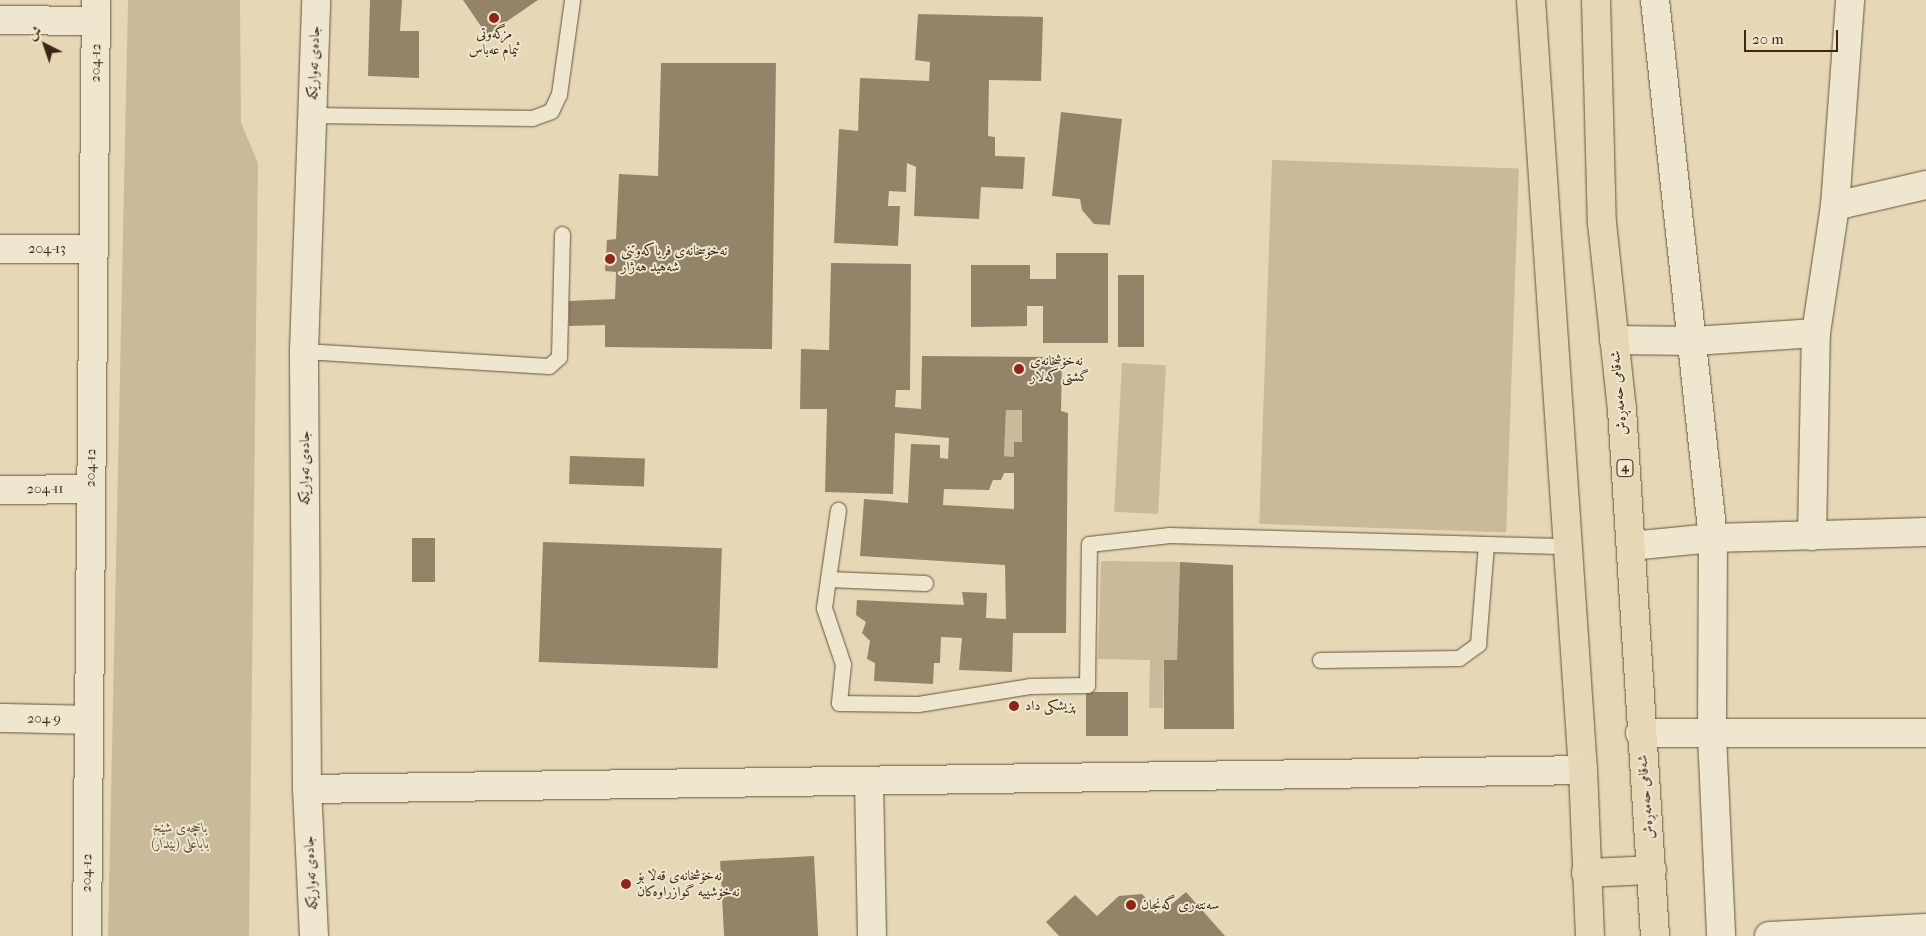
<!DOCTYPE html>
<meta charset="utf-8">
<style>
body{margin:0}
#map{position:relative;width:1926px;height:936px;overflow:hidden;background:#e6d8b6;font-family:"IM FELL French Canon",Amiri,serif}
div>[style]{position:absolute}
.green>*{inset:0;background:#c9ba9b;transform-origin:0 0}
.building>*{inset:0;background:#938369;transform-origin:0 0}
.roads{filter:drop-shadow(0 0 1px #65533d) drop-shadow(0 0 1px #65533d)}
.lane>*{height:15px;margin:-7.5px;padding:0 7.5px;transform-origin:7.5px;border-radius:7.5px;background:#efe6d0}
.street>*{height:28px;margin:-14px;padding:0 14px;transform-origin:14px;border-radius:14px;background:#efe6d0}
.secondary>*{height:28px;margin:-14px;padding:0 14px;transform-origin:14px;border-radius:14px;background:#efe6d0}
.highway>*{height:28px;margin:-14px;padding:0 14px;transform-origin:14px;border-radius:14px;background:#e6d8b6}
.dots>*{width:14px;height:14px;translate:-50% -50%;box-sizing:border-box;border:2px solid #efe6d0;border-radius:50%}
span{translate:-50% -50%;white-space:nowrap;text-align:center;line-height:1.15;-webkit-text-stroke:4px #efe6d0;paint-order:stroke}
.shield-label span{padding:1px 4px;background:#efe6d0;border:1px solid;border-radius:4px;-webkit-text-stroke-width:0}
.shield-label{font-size:12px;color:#3a2715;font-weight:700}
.poi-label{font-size:14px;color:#3a2715}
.left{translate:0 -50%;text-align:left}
.street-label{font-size:14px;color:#3a2715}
.park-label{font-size:14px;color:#5e4c36;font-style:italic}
.north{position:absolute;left:20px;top:20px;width:50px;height:50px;-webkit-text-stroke:4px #efe6d0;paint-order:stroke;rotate:319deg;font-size:14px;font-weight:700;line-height:20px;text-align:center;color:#3a2715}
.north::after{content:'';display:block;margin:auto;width:18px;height:22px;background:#3a2715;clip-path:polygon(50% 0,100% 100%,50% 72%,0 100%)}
.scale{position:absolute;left:1744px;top:30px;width:94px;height:22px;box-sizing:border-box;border:2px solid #3a2715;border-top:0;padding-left:6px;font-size:15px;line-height:18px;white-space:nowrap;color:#3a2715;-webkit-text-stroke:4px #efe6d0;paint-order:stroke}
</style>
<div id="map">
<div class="green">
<div style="clip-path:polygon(128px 0,240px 0,241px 123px,258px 163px,249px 936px,108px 936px)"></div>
<div style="left:1272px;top:160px;width:247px;height:364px;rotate:2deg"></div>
<div style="left:1122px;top:363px;width:44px;height:149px;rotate:3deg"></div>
<div style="clip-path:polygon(1006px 410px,1022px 410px,1022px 442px,1014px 442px,1014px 457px,1004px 456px)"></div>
<div style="clip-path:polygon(1101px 561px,1180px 562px,1177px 660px,1164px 660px,1163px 708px,1149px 708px,1150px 660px,1098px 659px)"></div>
</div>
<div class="building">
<div style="clip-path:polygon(370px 0,402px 0,400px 31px,419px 31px,419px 78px,368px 76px)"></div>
<div style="clip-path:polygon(463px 0,538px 0,487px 35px)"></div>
<div style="clip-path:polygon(918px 14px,1043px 17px,1041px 81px,989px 80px,988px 136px,995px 137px,995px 156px,1025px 157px,1023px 189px,981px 187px,979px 219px,914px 216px,916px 167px,907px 163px,906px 192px,889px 191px,888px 206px,900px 206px,898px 246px,834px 243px,839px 129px,858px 131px,860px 78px,929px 81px,930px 62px,915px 60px)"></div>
<div style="clip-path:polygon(661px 63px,776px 63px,772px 349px,605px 347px,605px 325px,569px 326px,569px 301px,615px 299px,616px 272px,605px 271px,607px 240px,616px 239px,619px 174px,658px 176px)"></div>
<div style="clip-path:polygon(1061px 112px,1122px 119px,1110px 225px,1094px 224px,1082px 210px,1080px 199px,1052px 196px)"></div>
<div style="clip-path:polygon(1056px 253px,1108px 253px,1108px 343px,1043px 343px,1043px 306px,1027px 306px,1027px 326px,971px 327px,971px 265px,1030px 265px,1030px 279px,1056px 279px)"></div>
<div style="clip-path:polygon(evenodd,831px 263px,911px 264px,910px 390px,896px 390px,895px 407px,921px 409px,922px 356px,1062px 357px,1061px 411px,1068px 413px,1066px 633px,1013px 633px,1012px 672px,959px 670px,962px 638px,941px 637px,940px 663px,934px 663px,933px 684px,874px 681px,875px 663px,867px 659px,870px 641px,862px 633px,866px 622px,856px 615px,857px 600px,964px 605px,962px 592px,987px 593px,986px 618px,1006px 619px,1005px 565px,860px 556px,864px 499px,908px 503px,911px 444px,940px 445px,940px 458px,948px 459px,949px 438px,895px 433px,893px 494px,825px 492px,827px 409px,800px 409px,801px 349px,829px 350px,831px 263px,1006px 410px,1022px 410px,1022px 442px,1014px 442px,1014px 457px,1004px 456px,1006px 410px,831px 263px,1004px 473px,1014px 473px,1014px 509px,943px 505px,944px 489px,989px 490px,993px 480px,1001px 480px,1004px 473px)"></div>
<div style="left:1118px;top:275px;width:26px;height:72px"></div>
<div style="left:570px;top:456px;width:75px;height:28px;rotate:2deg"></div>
<div style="left:412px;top:538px;width:23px;height:44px"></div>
<div style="left:543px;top:542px;width:179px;height:120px;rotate:2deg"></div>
<div style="clip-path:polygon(1180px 562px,1233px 565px,1234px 729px,1164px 729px,1164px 660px,1177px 660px)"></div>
<div style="left:1086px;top:692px;width:42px;height:44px"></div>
<div style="left:814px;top:856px;width:80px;height:94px;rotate:87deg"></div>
<div style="clip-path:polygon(1186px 892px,1225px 936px,1059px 936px,1046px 922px,1075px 895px,1097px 916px,1119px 896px,1142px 894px,1160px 914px)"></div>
</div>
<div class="roads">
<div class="lane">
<div style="left:312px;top:115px;width:220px;rotate:0.8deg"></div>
<div style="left:532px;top:118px;width:20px;rotate:-20deg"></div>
<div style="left:551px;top:111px;width:19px;rotate:-65deg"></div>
<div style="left:559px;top:94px;width:95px;rotate:-82.1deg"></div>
<div style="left:304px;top:351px;width:245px;rotate:3.5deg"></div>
<div style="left:549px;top:366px;width:13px;rotate:-42deg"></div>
<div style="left:559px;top:357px;width:123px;rotate:-88.6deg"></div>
<div style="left:828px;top:579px;width:70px;rotate:-81.8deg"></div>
<div style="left:925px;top:583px;width:97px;rotate:-177.6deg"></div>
<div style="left:828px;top:579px;width:29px;rotate:98deg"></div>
<div style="left:824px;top:608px;width:59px;rotate:71.3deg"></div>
<div style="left:843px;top:664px;width:39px;rotate:96deg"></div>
<div style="left:839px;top:703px;width:79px;rotate:0.7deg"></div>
<div style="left:918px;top:704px;width:113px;rotate:-9.1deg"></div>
<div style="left:1030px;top:686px;width:57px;rotate:-1deg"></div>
<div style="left:1087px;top:685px;width:141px;rotate:-89.2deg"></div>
<div style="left:1089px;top:544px;width:81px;rotate:-6.4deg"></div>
<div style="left:1169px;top:535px;width:399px;rotate:1.6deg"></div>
<div style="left:1320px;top:660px;width:139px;rotate:-0.8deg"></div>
<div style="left:1459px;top:658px;width:24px;rotate:-36deg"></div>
<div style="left:1478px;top:644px;width:100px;rotate:-85.4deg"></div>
</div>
<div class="street">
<div style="left:1655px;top:0;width:541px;rotate:83.85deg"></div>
<div style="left:1713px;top:538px;width:197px;rotate:90.3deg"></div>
<div style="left:1712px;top:735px;width:201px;rotate:87.4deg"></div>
<div style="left:0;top:20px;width:96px;rotate:0.6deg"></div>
<div style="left:1835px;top:206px;width:93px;rotate:-13deg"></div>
<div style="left:0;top:249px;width:94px"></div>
<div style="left:1614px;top:340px;width:80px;rotate:0.7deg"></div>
<div style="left:1694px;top:341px;width:122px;rotate:-3.8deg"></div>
<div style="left:0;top:490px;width:91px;rotate:-0.6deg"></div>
<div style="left:1812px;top:536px;width:203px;rotate:-88.9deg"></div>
<div style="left:1816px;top:333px;width:128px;rotate:-81.5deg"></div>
<div style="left:1835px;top:206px;width:207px;rotate:-85.8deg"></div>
<div style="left:1631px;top:546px;width:82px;rotate:-5.6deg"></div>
<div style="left:1713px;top:538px;width:213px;rotate:-1.6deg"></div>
<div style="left:0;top:718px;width:89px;rotate:1.3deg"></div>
<div style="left:1640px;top:733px;width:286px"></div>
<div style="left:869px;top:781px;width:155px;rotate:88.9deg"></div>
<div style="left:87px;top:936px;width:936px;rotate:-89.45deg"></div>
<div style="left:1769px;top:936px;width:157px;rotate:-2.9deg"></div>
</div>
<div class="secondary">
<div style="left:307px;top:789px;width:1276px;rotate:-0.85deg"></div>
<div style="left:314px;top:936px;width:147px;rotate:-92.7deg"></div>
<div style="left:307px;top:789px;width:438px;rotate:-90.4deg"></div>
<div style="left:304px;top:351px;width:351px;rotate:-88deg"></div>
</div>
<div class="highway">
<div style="left:1531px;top:0;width:772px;rotate:86.14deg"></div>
<div style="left:1583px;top:770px;width:166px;rotate:87.6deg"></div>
<div style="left:1596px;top:0;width:223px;rotate:88.5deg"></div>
<div style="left:1602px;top:223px;width:187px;rotate:83.9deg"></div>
<div style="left:1622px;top:409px;width:528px;rotate:86.42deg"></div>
<div style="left:1586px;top:873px;width:66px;rotate:-2.6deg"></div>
</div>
</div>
<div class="dots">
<div style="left:494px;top:18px;background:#8f2418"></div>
<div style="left:610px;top:259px;background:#8f2418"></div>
<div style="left:1019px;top:369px;background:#8f2418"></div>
<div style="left:1014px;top:706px;background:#8f2418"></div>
<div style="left:626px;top:884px;background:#8f2418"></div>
<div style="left:1131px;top:905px;background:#8f2418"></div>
</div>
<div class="shield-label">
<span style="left:1625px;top:468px">4</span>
</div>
<div class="poi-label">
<span style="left:494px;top:42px">مزگەوتی<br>ئیمام عەباس</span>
<span class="left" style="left:621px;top:259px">نەخۆسخانەی فریاکەوتنی<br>شەهید هەژار</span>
<span class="left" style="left:1030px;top:369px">نەخۆشخانەی<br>گشتی کەلار</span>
<span class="left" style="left:1025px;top:706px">پزیشکی داد</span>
<span class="left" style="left:637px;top:884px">نەخۆشخانەی قەڵا بۆ<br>نەخۆشییە گوازراوەکان</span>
<span class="left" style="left:1141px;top:905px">سەنتەری گەنجان</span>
</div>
<div class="street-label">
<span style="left:96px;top:63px;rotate:-89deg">204-12</span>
<span style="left:314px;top:63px;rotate:-88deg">جادەی تەوارێکە</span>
<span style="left:47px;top:249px">204-13</span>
<span style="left:1619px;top:393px;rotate:-95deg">شەقامی حەمەڕەش</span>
<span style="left:91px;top:468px;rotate:-89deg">204-12</span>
<span style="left:305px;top:468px;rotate:-90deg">جادەی تەوارێکە</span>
<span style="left:45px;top:489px;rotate:-1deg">204-11</span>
<span style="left:44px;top:719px;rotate:1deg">204-9</span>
<span style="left:1646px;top:797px;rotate:-95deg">شەقامی حەمەڕەش</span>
<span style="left:87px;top:873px;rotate:-89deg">204-12</span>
<span style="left:311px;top:873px;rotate:-93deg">جادەی تەوارێکە</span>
</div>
<div class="park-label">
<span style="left:180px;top:836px">باخچەی شێخ<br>باباعلی (بێدار)</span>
</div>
<div class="north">ش</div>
<div class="scale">20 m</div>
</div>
